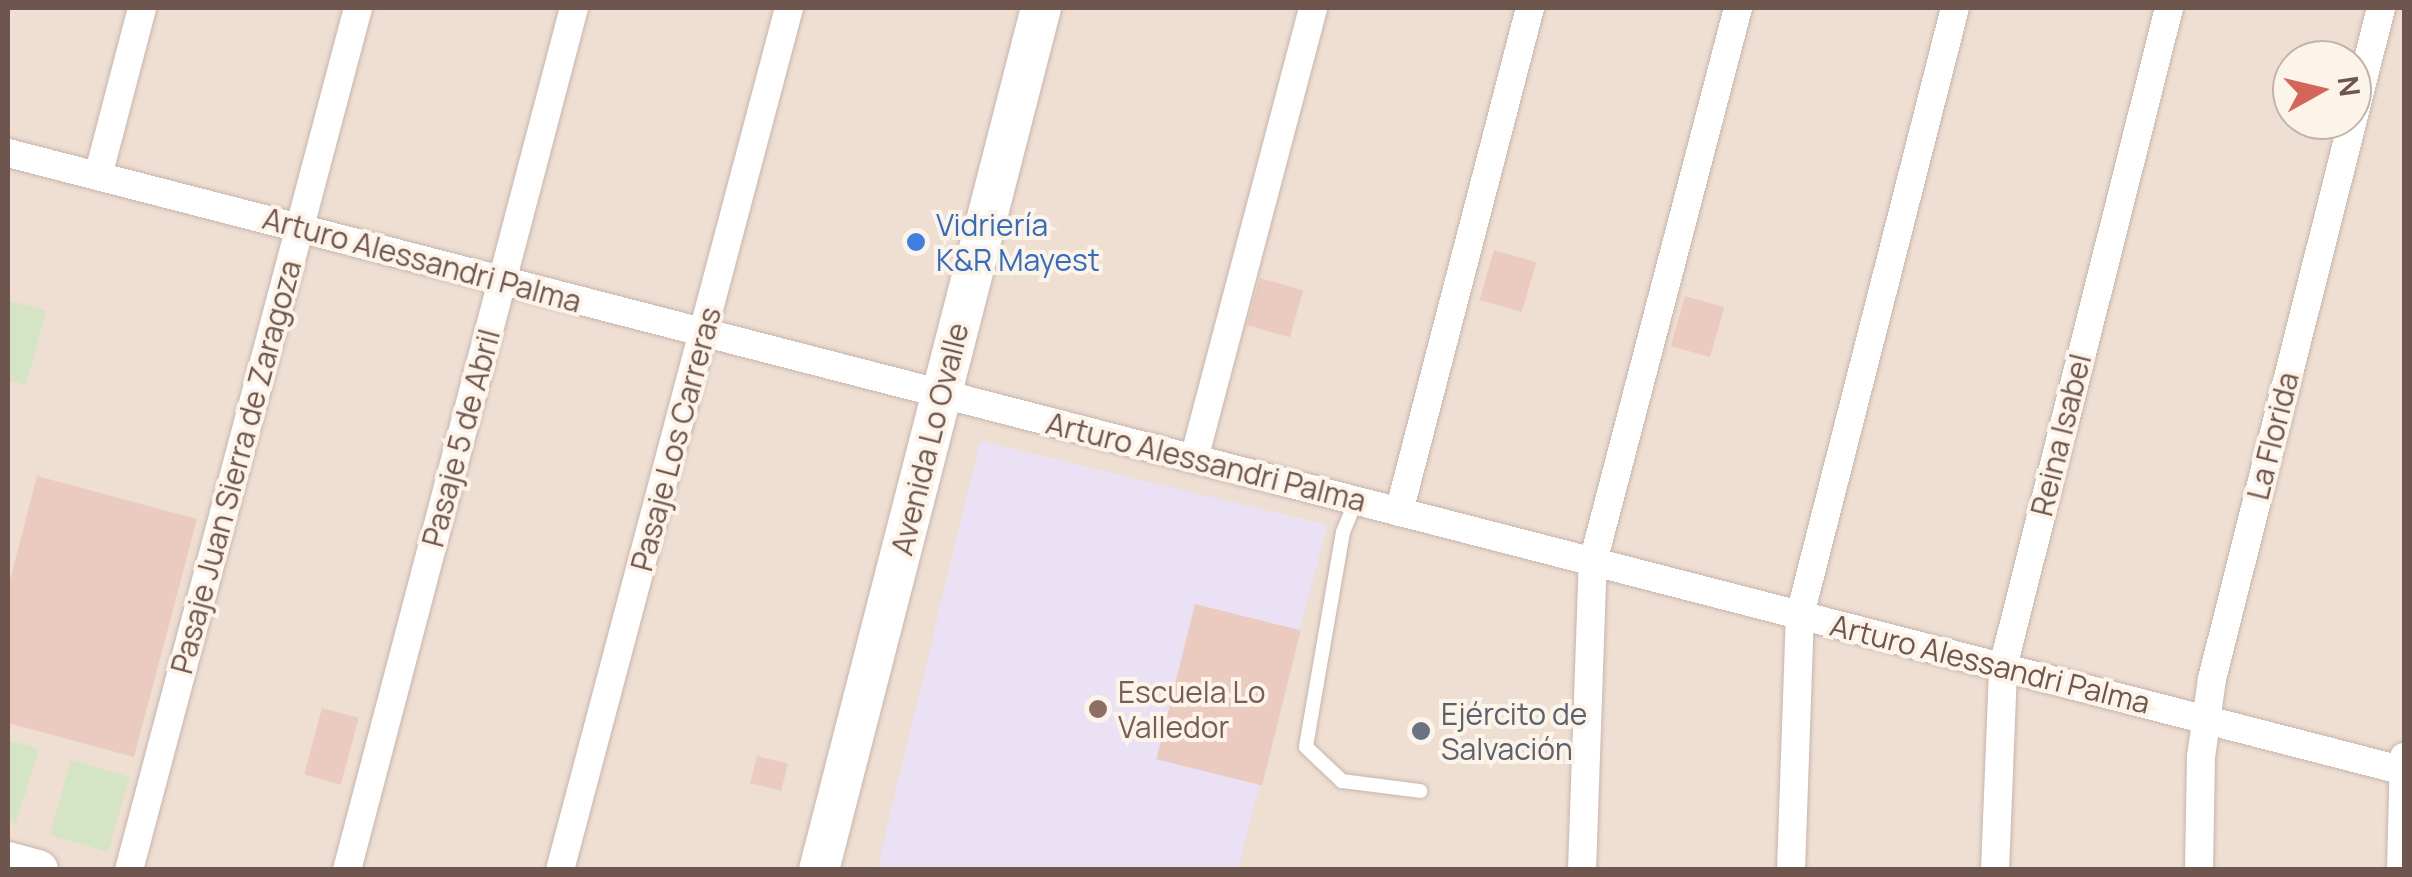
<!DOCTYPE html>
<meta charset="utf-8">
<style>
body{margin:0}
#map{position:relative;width:2412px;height:877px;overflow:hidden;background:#f9eee4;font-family:Manrope,sans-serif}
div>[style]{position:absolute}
.residential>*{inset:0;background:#efdfd3}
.education>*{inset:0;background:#ebe1f5}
.green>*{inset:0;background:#d5e4c4;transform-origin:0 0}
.building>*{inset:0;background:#ebcbbf;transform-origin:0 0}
.roads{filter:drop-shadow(0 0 2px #c8b5ac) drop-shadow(0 0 2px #c8b5ac)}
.service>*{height:14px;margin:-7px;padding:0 7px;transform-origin:7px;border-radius:7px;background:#fff}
.minor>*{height:28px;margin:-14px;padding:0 14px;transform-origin:14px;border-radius:14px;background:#fff}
.secondary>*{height:40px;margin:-20px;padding:0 20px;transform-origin:20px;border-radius:20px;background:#fff}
.dots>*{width:28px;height:28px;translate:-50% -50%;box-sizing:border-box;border:5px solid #fcf3e9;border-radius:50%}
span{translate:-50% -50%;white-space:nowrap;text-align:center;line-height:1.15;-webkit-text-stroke:8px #fcf3e9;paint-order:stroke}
.shop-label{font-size:30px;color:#366cbe}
.left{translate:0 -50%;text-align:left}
.street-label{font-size:30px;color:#6e554d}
.education-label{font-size:30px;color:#785e54}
.worship-label{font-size:30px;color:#5b616d}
.frame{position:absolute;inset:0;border:10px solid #6e554d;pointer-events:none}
.north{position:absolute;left:2272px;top:40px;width:100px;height:100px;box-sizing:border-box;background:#fcf3e9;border:2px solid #c3b4ab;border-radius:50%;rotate:82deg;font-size:28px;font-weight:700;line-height:40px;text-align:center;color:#6e554d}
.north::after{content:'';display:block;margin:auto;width:35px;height:45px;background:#d46558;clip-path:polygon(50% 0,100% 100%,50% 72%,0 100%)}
</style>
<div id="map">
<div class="residential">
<div style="clip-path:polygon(evenodd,8px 8px,2404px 8px,2404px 869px,8px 869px,8px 8px,2292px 60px,2352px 60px,2352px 120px,2292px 120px,2292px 60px)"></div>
</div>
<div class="education">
<div style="clip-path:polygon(980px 441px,1327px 525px,1238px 869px,877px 870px)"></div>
</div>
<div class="green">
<div style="clip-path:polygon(8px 300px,46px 311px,26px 385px,8px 380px)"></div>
<div style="clip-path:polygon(8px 740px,39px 749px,16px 824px,8px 821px)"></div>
<div style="left:71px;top:760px;width:61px;height:78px;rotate:16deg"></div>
</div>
<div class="building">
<div style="left:1494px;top:250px;width:44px;height:52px;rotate:16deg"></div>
<div style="left:1260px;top:278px;width:45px;height:49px;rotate:16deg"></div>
<div style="left:1685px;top:296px;width:41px;height:52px;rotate:16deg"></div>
<div style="clip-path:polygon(37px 476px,197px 519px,134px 757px,8px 723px,8px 588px)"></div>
<div style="left:1195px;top:604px;width:109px;height:160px;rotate:14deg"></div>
<div style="left:322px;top:708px;width:38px;height:69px;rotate:15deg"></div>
<div style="left:757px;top:756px;width:32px;height:28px;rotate:14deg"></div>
</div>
<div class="roads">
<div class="service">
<div style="left:1356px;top:500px;width:35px;rotate:112deg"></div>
<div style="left:1343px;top:532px;width:218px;rotate:99.8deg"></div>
<div style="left:1306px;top:747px;width:50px;rotate:43.4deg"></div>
<div style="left:1342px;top:781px;width:79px;rotate:7.3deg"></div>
</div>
<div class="minor">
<div style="left:8px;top:153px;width:2474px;rotate:14.46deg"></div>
<div style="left:98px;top:176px;width:174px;rotate:-75.3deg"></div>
<div style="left:1194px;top:459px;width:466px;rotate:-75.2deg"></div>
<div style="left:1399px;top:512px;width:521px;rotate:-75.43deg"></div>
<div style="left:129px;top:870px;width:892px;rotate:-75.12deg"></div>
<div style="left:347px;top:870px;width:891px;rotate:-75.25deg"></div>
<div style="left:560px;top:870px;width:892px;rotate:-75.12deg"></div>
<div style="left:1582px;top:870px;width:308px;rotate:-88deg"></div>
<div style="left:1593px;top:562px;width:573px;rotate:-75.33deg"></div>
<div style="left:1791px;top:870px;width:255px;rotate:-88deg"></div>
<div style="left:1800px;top:615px;width:626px;rotate:-75.68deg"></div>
<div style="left:1995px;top:870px;width:203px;rotate:-87.7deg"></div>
<div style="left:2003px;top:667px;width:680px;rotate:-75.86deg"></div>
<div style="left:2199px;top:870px;width:113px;rotate:-89deg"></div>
<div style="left:2201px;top:757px;width:79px;rotate:-82deg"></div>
<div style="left:2212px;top:679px;width:692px;rotate:-75.86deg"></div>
<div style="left:2401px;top:870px;width:113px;rotate:-88.5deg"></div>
</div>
<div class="secondary">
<div style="left:8px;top:862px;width:31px;rotate:15deg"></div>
<div style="left:819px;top:870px;width:890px;rotate:-75.56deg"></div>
</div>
</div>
<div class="dots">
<div style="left:916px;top:242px;background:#3f7fe0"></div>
<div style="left:1098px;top:709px;background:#8d6e63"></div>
<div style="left:1421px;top:731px;background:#6b7280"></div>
</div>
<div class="shop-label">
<span class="left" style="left:936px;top:242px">Vidriería<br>K&amp;R Mayest</span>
</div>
<div class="street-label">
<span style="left:422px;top:260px;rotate:15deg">Arturo Alessandri Palma</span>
<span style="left:2061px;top:435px;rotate:-76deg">Reina Isabel</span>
<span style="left:2273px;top:436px;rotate:-76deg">La Florida</span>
<span style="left:461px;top:438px;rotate:-75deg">Pasaje 5 de Abril</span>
<span style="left:676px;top:439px;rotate:-75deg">Pasaje Los Carreras</span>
<span style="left:930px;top:439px;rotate:-76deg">Avenida Lo Ovalle</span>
<span style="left:1206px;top:462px;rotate:14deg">Arturo Alessandri Palma</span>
<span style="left:236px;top:467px;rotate:-75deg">Pasaje Juan Sierra de Zaragoza</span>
<span style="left:1990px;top:664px;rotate:14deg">Arturo Alessandri Palma</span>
</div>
<div class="education-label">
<span class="left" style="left:1118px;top:709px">Escuela Lo<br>Valledor</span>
</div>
<div class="worship-label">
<span class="left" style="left:1441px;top:731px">Ejército de<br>Salvación</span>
</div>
<div class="frame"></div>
<div class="north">N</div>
</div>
